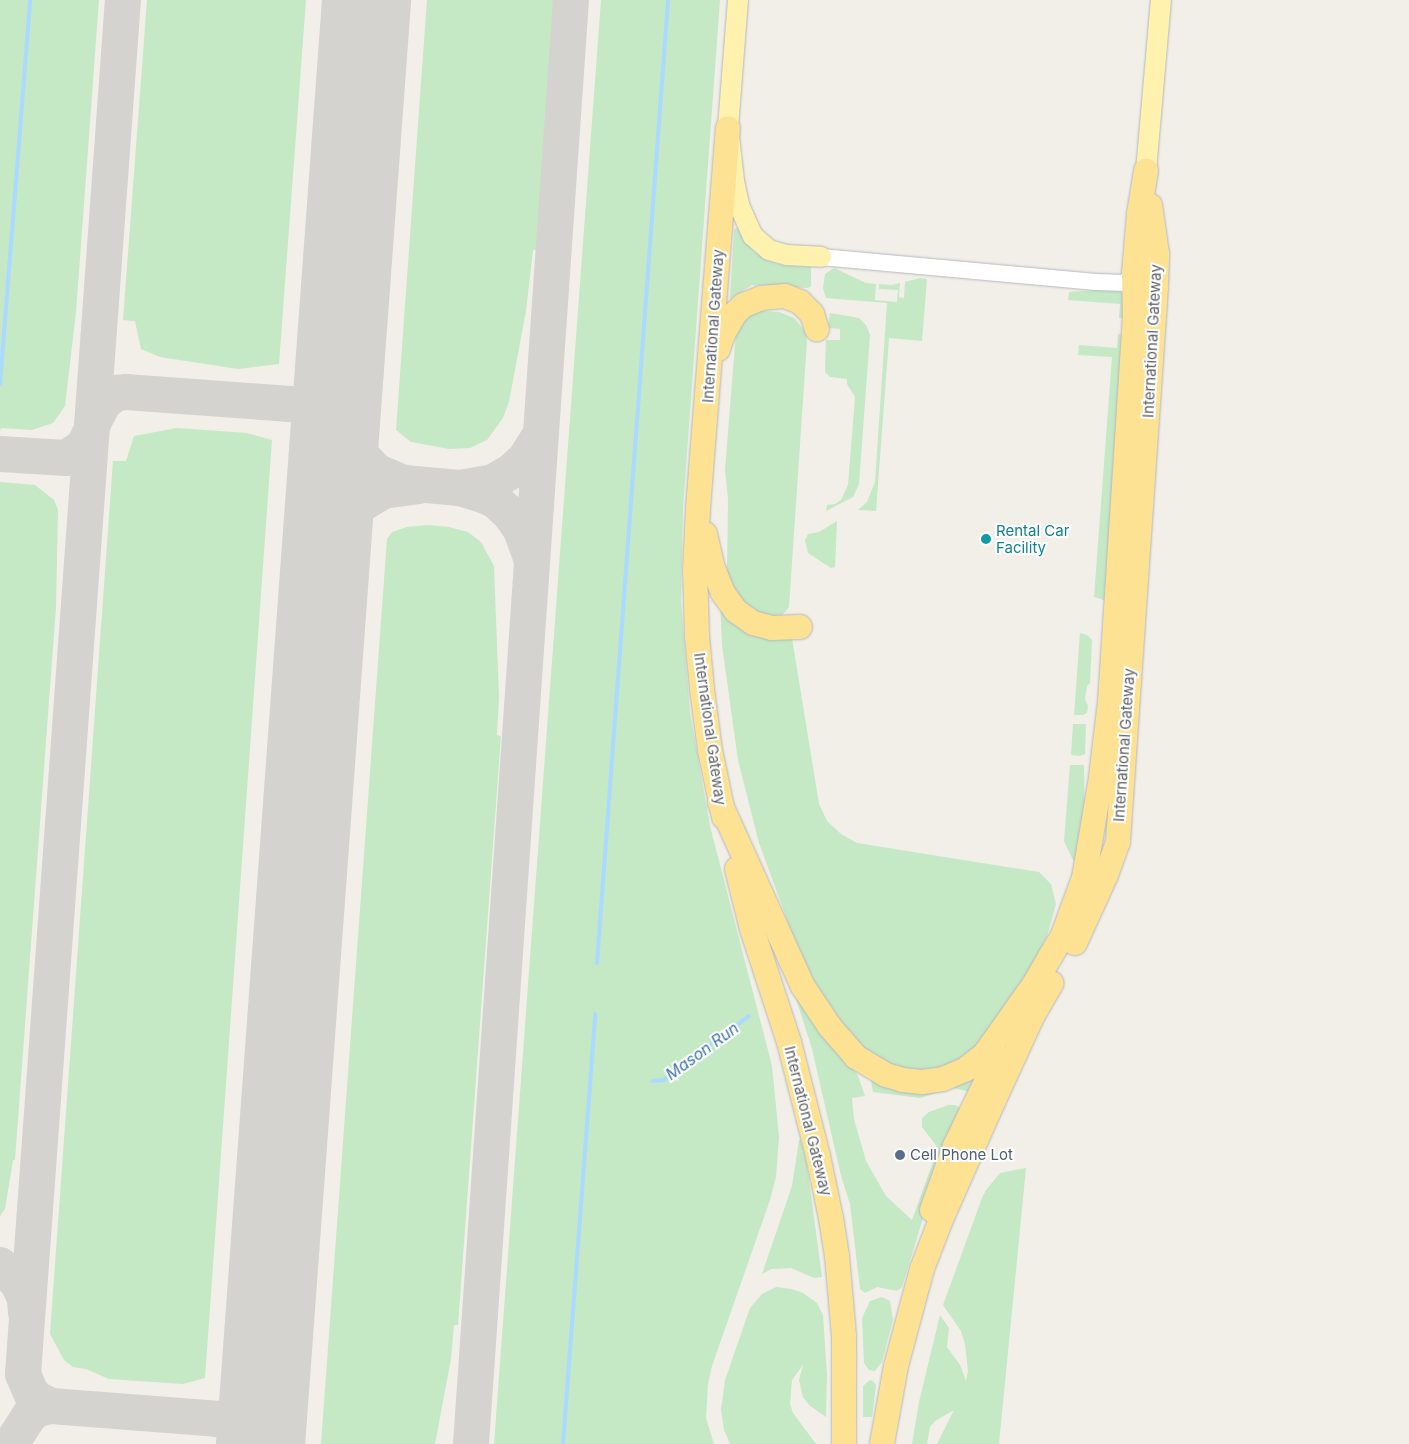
<!DOCTYPE html>
<style>
body{margin:0}
#map{position:relative;width:1409px;height:1444px;overflow:hidden;background:#f1efe8;font-family:Inter,sans-serif}
div>[style]{position:absolute}
.green>*{inset:0;background:#c5e8c5}
.stream>*{height:4px;margin:-2px;padding:0 2px;transform-origin:2px;border-radius:2px;background:#aadaff}
.taxiway>*{height:36px;margin:-18px;padding:0 18px;transform-origin:18px;border-radius:18px;background:#d4d3d0}
.runway>*{height:89px;margin:-44.5px;padding:0 44.5px;transform-origin:44.5px;border-radius:44.5px;background:#d4d3d0}
.roads{filter:drop-shadow(0 0 1px #b5b8bc) drop-shadow(0 0 1px #b5b8bc)}
.minor>*{height:16px;margin:-8px;padding:0 8px;transform-origin:8px;border-radius:8px;background:#fff}
.major>*{height:20px;margin:-10px;padding:0 10px;transform-origin:10px;border-radius:10px;background:#fff2af}
.highway>*{height:24px;margin:-12px;padding:0 12px;transform-origin:12px;border-radius:12px;background:#fde293}
.dots>*{width:14px;height:14px;translate:-50% -50%;box-sizing:border-box;border:2px solid #fff;border-radius:50%}
span{translate:-50% -50%;white-space:nowrap;text-align:center;line-height:1.15;-webkit-text-stroke:4px #fff;paint-order:stroke}
.street-label{font-size:15px;color:#5f6368}
.culture-label{font-size:15px;color:#0d838f}
.left{translate:0 -50%;text-align:left}
.service-label{font-size:15px;color:#4e5e75}
.water-label{font-size:16px;color:#4174aa;font-style:italic}
</style>
<div id="map">
<div class="green">
<div style="clip-path:polygon(0 0,99px 0,76px 312px,65px 406px,53px 423px,32px 430px,1px 428px,0 431px)"></div>
<div style="clip-path:polygon(147px 0,306px 0,279px 364px,238px 369px,160px 357px,141px 349px,135px 321px,123px 320px)"></div>
<div style="clip-path:polygon(427px 0,555px 0,537px 250px,533px 250px,526px 311px,509px 402px,503px 418px,487px 440px,470px 448px,449px 449px,411px 442px,396px 430px)"></div>
<div style="clip-path:polygon(601px 0,720px 0,683px 508px,681px 601px,690px 712px,710px 826px,772px 1066px,779px 1137px,776px 1177px,770px 1200px,712px 1366px,708px 1384px,706px 1418px,714px 1444px,494px 1444px)"></div>
<div style="clip-path:polygon(738px 228px,753px 251px,766px 260px,781px 265px,811px 267px,811px 286px,808px 288px,752px 285px,730px 299px,734px 229px)"></div>
<div style="clip-path:polygon(834px 268px,866px 283px,876px 284px,875px 300px,897px 302px,898px 290px,879px 289px,879px 284px,892px 285px,900px 283px,899px 297px,904px 298px,905px 282px,920px 278px,927px 279px,922px 341px,889px 338px,876px 511px,858px 510px,867px 502px,875px 482px,887px 303px,826px 298px,823px 288px,825px 274px)"></div>
<div style="clip-path:polygon(1115px 289px,1127px 296px,1124px 318px,1119px 318px,1120px 304px,1068px 300px,1069px 292px)"></div>
<div style="clip-path:polygon(761px 311px,779px 312px,794px 318px,805px 331px,807px 341px,789px 607px,780px 618px,774px 620px,742px 606px,727px 574px,728px 499px,725px 470px,736px 332px,741px 322px,752px 313px)"></div>
<div style="clip-path:polygon(830px 313px,859px 318px,866px 325px,870px 335px,859px 484px,853px 497px,826px 511px,827px 505px,835px 504px,841px 500px,848px 485px,855px 397px,847px 384px,847px 379px,830px 377px,825px 372px,826px 340px,840px 340px,840px 329px,828px 328px)"></div>
<div style="clip-path:polygon(1118px 334px,1124px 335px,1109px 606px,1104px 600px,1094px 597px,1112px 357px,1078px 355px,1079px 345px,1117px 348px)"></div>
<div style="clip-path:polygon(177px 428px,247px 433px,272px 440px,205px 1378px,183px 1384px,109px 1379px,86px 1369px,73px 1367px,64px 1360px,50px 1334px,113px 461px,126px 461px,134px 436px)"></div>
<div style="clip-path:polygon(0 482px,35px 485px,54px 500px,58px 510px,56px 607px,15px 1160px,13px 1160px,5px 1209px,0 1216px)"></div>
<div style="clip-path:polygon(837px 521px,835px 567px,831px 568px,808px 553px,805px 540px,808px 534px,819px 532px)"></div>
<div style="clip-path:polygon(428px 525px,449px 527px,468px 532px,481px 542px,494px 566px,499px 697px,497px 735px,501px 736px,458px 1325px,454px 1325px,451px 1359px,435px 1444px,321px 1444px,387px 539px,392px 532px,407px 527px)"></div>
<div style="clip-path:polygon(720px 598px,791px 632px,819px 804px,827px 821px,841px 834px,857px 843px,1039px 872px,1051px 884px,1056px 904px,1047px 936px,999px 1028px,943px 1073px,881px 1066px,839px 1028px,801px 958px,759px 843px,738px 760px,722px 645px)"></div>
<div style="clip-path:polygon(1080px 633px,1087px 635px,1092px 640px,1090px 683px,1087px 686px,1085px 699px,1088px 706px,1087px 713px,1083px 715px,1074px 715px)"></div>
<div style="clip-path:polygon(1073px 724px,1086px 724px,1085px 754px,1080px 756px,1071px 755px)"></div>
<div style="clip-path:polygon(1070px 765px,1084px 765px,1085px 837px,1078px 861px,1073px 860px,1064px 841px)"></div>
<div style="clip-path:polygon(786px 967px,858px 1076px,865px 1096px,852px 1098px,854px 1119px,866px 1161px,886px 1196px,912px 1220px,938px 1148px,922px 1127px,922px 1118px,929px 1112px,948px 1105px,955px 1105px,962px 1109px,938px 1169px,902px 1287px,897px 1291px,877px 1287px,865px 1293px,860px 1289px,850px 1204px,841px 1176px,812px 1049px)"></div>
<div style="clip-path:polygon(988px 1063px,971px 1092px,953px 1088px,920px 1098px,873px 1092px,870px 1076px)"></div>
<div style="clip-path:polygon(799px 1140px,801px 1140px,807px 1165px,822px 1277px,814px 1278px,791px 1268px,772px 1269px,762px 1274px,792px 1186px)"></div>
<div style="clip-path:polygon(1026px 1168px,999px 1444px,937px 1444px,954px 1410px,935px 1421px,930px 1427px,927px 1444px,912px 1444px,919px 1402px,940px 1315px,949px 1328px,947px 1347px,960px 1365px,966px 1381px,968px 1371px,965px 1344px,961px 1331px,943px 1305px,982px 1198px,986px 1190px,1000px 1173px)"></div>
<div style="clip-path:polygon(776px 1287px,792px 1289px,803px 1293px,817px 1303px,823px 1315px,827px 1374px,826px 1417px,809px 1405px,803px 1397px,799px 1380px,803px 1365px,792px 1380px,790px 1404px,793px 1413px,816px 1444px,730px 1444px,724px 1430px,721px 1410px,725px 1380px,750px 1308px,762px 1294px)"></div>
<div style="clip-path:polygon(882px 1297px,890px 1301px,893px 1320px,882px 1362px,875px 1371px,869px 1370px,864px 1363px,862px 1318px,870px 1301px)"></div>
<div style="clip-path:polygon(870px 1380px,873px 1381px,876px 1385px,872px 1417px,863px 1417px,863px 1386px)"></div>
</div>
<div class="stream">
<div style="left:0;top:384px;width:385px;rotate:-85.5deg"></div>
<div style="left:597px;top:963px;width:966px;rotate:-85.78deg"></div>
<div style="left:653px;top:1081px;width:11px;rotate:-5deg"></div>
<div style="left:664px;top:1080px;width:106px;rotate:-37deg"></div>
<div style="left:563px;top:1444px;width:431px;rotate:-85.7deg"></div>
</div>
<div class="taxiway">
<div style="left:304px;top:405px;width:16px;rotate:-18deg"></div>
<div style="left:319px;top:400px;width:12px;rotate:-35deg"></div>
<div style="left:329px;top:393px;width:7px;rotate:-56deg"></div>
<div style="left:333px;top:387px;width:23px;rotate:-75deg"></div>
<div style="left:92px;top:425px;width:26px;rotate:-62deg"></div>
<div style="left:104px;top:402px;width:16px;rotate:-35deg"></div>
<div style="left:117px;top:393px;width:9px;rotate:-6deg"></div>
<div style="left:126px;top:392px;width:178px;rotate:4.2deg"></div>
<div style="left:304px;top:405px;width:11px;rotate:15deg"></div>
<div style="left:315px;top:408px;width:11px;rotate:41deg"></div>
<div style="left:323px;top:415px;width:79px;rotate:46.5deg"></div>
<div style="left:377px;top:472px;width:29px;rotate:22deg"></div>
<div style="left:404px;top:483px;width:56px;rotate:5.1deg"></div>
<div style="left:460px;top:488px;width:24px;rotate:17deg"></div>
<div style="left:483px;top:495px;width:14px;rotate:25deg"></div>
<div style="left:496px;top:501px;width:19px;rotate:43deg"></div>
<div style="left:510px;top:514px;width:19px;rotate:55deg"></div>
<div style="left:521px;top:530px;width:29px;rotate:70deg"></div>
<div style="left:0;top:454px;width:66px;rotate:3.5deg"></div>
<div style="left:66px;top:458px;width:20px;rotate:-33deg"></div>
<div style="left:83px;top:447px;width:18px;rotate:-63deg"></div>
<div style="left:460px;top:488px;width:34px;rotate:-10deg"></div>
<div style="left:493px;top:482px;width:22px;rotate:-30deg"></div>
<div style="left:512px;top:471px;width:18px;rotate:-43deg"></div>
<div style="left:525px;top:459px;width:26px;rotate:-58deg"></div>
<div style="left:324px;top:564px;width:24px;rotate:-73deg"></div>
<div style="left:331px;top:541px;width:21px;rotate:-62deg"></div>
<div style="left:341px;top:522px;width:20px;rotate:-45deg"></div>
<div style="left:355px;top:508px;width:33px;rotate:-31deg"></div>
<div style="left:383px;top:491px;width:35px;rotate:-8deg"></div>
<div style="left:0;top:1265px;width:25px;rotate:45deg"></div>
<div style="left:18px;top:1283px;width:17px;rotate:66deg"></div>
<div style="left:25px;top:1299px;width:13px;rotate:86deg"></div>
<div style="left:264px;top:1388px;width:56px;rotate:82.9deg"></div>
<div style="left:51px;top:1406px;width:16px;rotate:-153deg"></div>
<div style="left:37px;top:1399px;width:8px;rotate:-135deg"></div>
<div style="left:31px;top:1393px;width:21px;rotate:-113deg"></div>
<div style="left:23px;top:1374px;width:1378px;rotate:-85.84deg"></div>
<div style="left:217px;top:1419px;width:14px;rotate:4deg"></div>
<div style="left:231px;top:1420px;width:22px;rotate:-22deg"></div>
<div style="left:251px;top:1412px;width:27px;rotate:-62deg"></div>
<div style="left:11px;top:1444px;width:35px;rotate:-57deg"></div>
<div style="left:30px;top:1415px;width:10px;rotate:-37deg"></div>
<div style="left:38px;top:1409px;width:13px;rotate:-13deg"></div>
<div style="left:51px;top:1406px;width:169px;rotate:4.4deg"></div>
<div style="left:471px;top:1444px;width:1447px;rotate:-86.04deg"></div>
</div>
<div class="runway">
<div style="left:260px;top:1444px;width:1448px;rotate:-85.8deg"></div>
</div>
<div class="roads">
<div class="minor">
<div style="left:821px;top:257px;width:276px;rotate:5.2deg"></div>
<div style="left:1096px;top:282px;width:28px;rotate:2deg"></div>
<div style="left:1124px;top:283px;width:14px;rotate:-45deg"></div>
</div>
<div class="major">
<div style="left:738px;top:0;width:128px;rotate:94.5deg"></div>
<div style="left:728px;top:128px;width:53px;rotate:83.5deg"></div>
<div style="left:734px;top:181px;width:25px;rotate:78deg"></div>
<div style="left:739px;top:205px;width:34px;rotate:66deg"></div>
<div style="left:753px;top:236px;width:21px;rotate:41deg"></div>
<div style="left:769px;top:250px;width:19px;rotate:16deg"></div>
<div style="left:787px;top:255px;width:34px;rotate:3deg"></div>
<div style="left:1146px;top:171px;width:172px;rotate:-85deg"></div>
</div>
<div class="highway">
<div style="left:718px;top:349px;width:16px;rotate:-72deg"></div>
<div style="left:723px;top:334px;width:24px;rotate:-60deg"></div>
<div style="left:735px;top:313px;width:12px;rotate:-42deg"></div>
<div style="left:744px;top:305px;width:18px;rotate:-22deg"></div>
<div style="left:761px;top:298px;width:24px;rotate:-5deg"></div>
<div style="left:785px;top:296px;width:16px;rotate:22deg"></div>
<div style="left:800px;top:302px;width:17px;rotate:45deg"></div>
<div style="left:812px;top:314px;width:16px;rotate:72deg"></div>
<div style="left:705px;top:534px;width:35px;rotate:77deg"></div>
<div style="left:713px;top:568px;width:27px;rotate:68deg"></div>
<div style="left:723px;top:593px;width:22px;rotate:54deg"></div>
<div style="left:736px;top:611px;width:21px;rotate:35deg"></div>
<div style="left:753px;top:623px;width:20px;rotate:15deg"></div>
<div style="left:772px;top:628px;width:28px;rotate:-2deg"></div>
<div style="left:720px;top:803px;width:200px;rotate:65.7deg"></div>
<div style="left:802px;top:985px;width:50px;rotate:56.3deg"></div>
<div style="left:830px;top:1027px;width:40px;rotate:49deg"></div>
<div style="left:856px;top:1057px;width:35px;rotate:31deg"></div>
<div style="left:886px;top:1075px;width:18px;rotate:16deg"></div>
<div style="left:903px;top:1080px;width:19px;rotate:6deg"></div>
<div style="left:922px;top:1082px;width:21px;rotate:-8deg"></div>
<div style="left:943px;top:1079px;width:25px;rotate:-23deg"></div>
<div style="left:966px;top:1069px;width:24px;rotate:-38deg"></div>
<div style="left:985px;top:1054px;width:87px;rotate:-54.8deg"></div>
<div style="left:1035px;top:983px;width:30px;rotate:-60deg"></div>
<div style="left:1050px;top:957px;width:26px;rotate:-59deg"></div>
<div style="left:1063px;top:935px;width:61px;rotate:-69.8deg"></div>
<div style="left:1084px;top:878px;width:102px;rotate:-80.4deg"></div>
<div style="left:1101px;top:777px;width:76px;rotate:-83.2deg"></div>
<div style="left:1110px;top:702px;width:385px;rotate:-86.3deg"></div>
<div style="left:1135px;top:318px;width:45px;rotate:-91.3deg"></div>
<div style="left:1134px;top:273px;width:59px;rotate:-85.2deg"></div>
<div style="left:1139px;top:214px;width:44px;rotate:-80.8deg"></div>
<div style="left:724px;top:817px;width:68px;rotate:-101.8deg"></div>
<div style="left:710px;top:750px;width:62px;rotate:-97.5deg"></div>
<div style="left:702px;top:689px;width:53px;rotate:-95.4deg"></div>
<div style="left:697px;top:636px;width:66px;rotate:-91.7deg"></div>
<div style="left:695px;top:570px;width:62px;rotate:-87.2deg"></div>
<div style="left:698px;top:508px;width:381px;rotate:-85.5deg"></div>
<div style="left:737px;top:869px;width:62px;rotate:76deg"></div>
<div style="left:752px;top:929px;width:119px;rotate:71.9deg"></div>
<div style="left:789px;top:1042px;width:118px;rotate:75.7deg"></div>
<div style="left:818px;top:1156px;width:63px;rotate:78.2deg"></div>
<div style="left:831px;top:1218px;width:38px;rotate:81deg"></div>
<div style="left:837px;top:1256px;width:80px;rotate:85deg"></div>
<div style="left:844px;top:1336px;width:108px;rotate:90deg"></div>
<div style="left:1075px;top:943px;width:75px;rotate:-65.5deg"></div>
<div style="left:1106px;top:875px;width:35px;rotate:-70deg"></div>
<div style="left:1118px;top:842px;width:556px;rotate:-86.08deg"></div>
<div style="left:1156px;top:287px;width:33px;rotate:-88deg"></div>
<div style="left:1157px;top:254px;width:49px;rotate:-98.1deg"></div>
<div style="left:932px;top:1210px;width:68px;rotate:-70.2deg"></div>
<div style="left:955px;top:1146px;width:99px;rotate:-64.2deg"></div>
<div style="left:882px;top:1444px;width:79px;rotate:-79.8deg"></div>
<div style="left:896px;top:1366px;width:100px;rotate:-75deg"></div>
<div style="left:922px;top:1269px;width:50px;rotate:-69deg"></div>
<div style="left:940px;top:1222px;width:121px;rotate:-66.2deg"></div>
<div style="left:989px;top:1111px;width:103px;rotate:-65.4deg"></div>
<div style="left:1032px;top:1017px;width:39px;rotate:-60deg"></div>
</div>
</div>
<div class="dots">
<div style="left:986px;top:539px;background:#0f9aa8"></div>
<div style="left:900px;top:1155px;background:#5c6f8a"></div>
</div>
<div class="street-label">
<span style="left:713px;top:326px;rotate:-86deg">International Gateway</span>
<span style="left:1152px;top:341px;rotate:-87deg">International Gateway</span>
<span style="left:710px;top:729px;rotate:82deg">International Gateway</span>
<span style="left:1124px;top:745px;rotate:-86deg">International Gateway</span>
<span style="left:808px;top:1121px;rotate:76deg">International Gateway</span>
</div>
<div class="culture-label">
<span class="left" style="left:996px;top:539px">Rental Car<br>Facility</span>
</div>
<div class="service-label">
<span class="left" style="left:910px;top:1155px">Cell Phone Lot</span>
</div>
<div class="water-label">
<span style="left:702px;top:1051px;rotate:-36deg">Mason Run</span>
</div>
</div>
